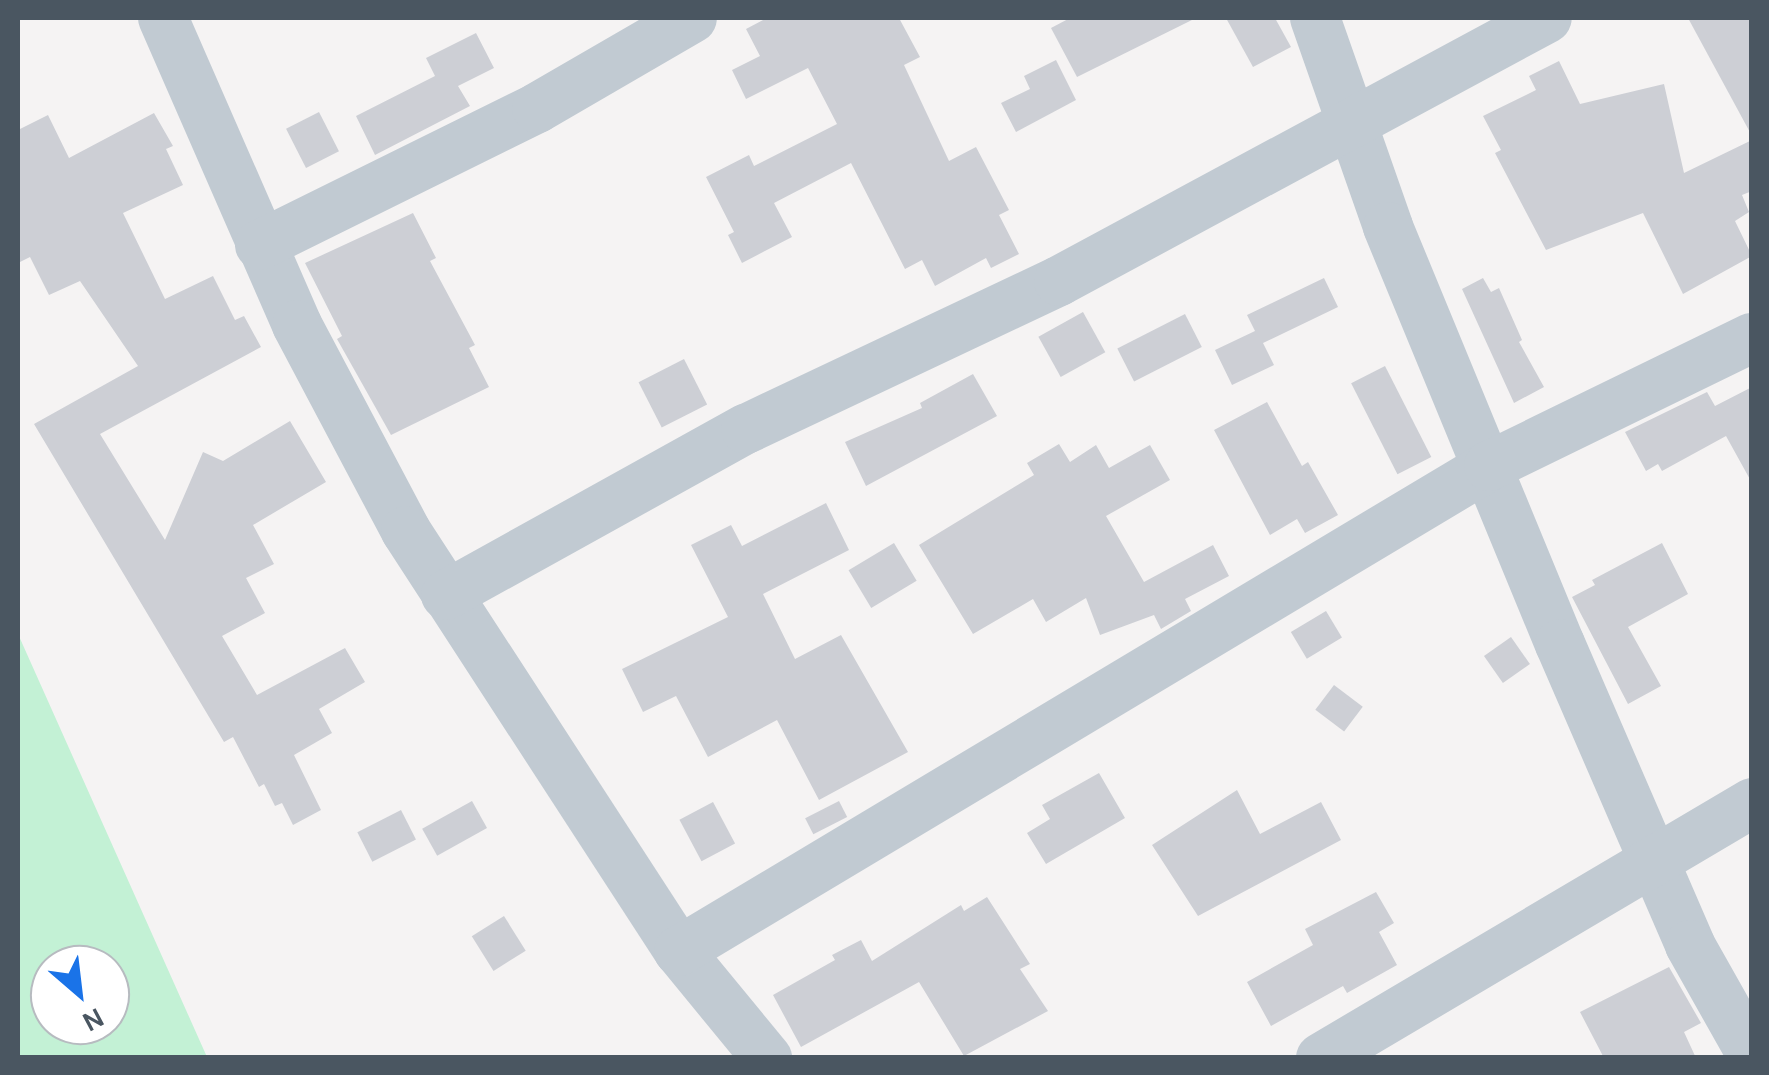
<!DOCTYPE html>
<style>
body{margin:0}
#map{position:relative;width:1769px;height:1075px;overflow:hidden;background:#f5f3f3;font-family:Karla,sans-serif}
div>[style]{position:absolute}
.green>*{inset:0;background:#c3f1d5}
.building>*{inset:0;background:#cdcfd5;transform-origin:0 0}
.street>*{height:50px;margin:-25px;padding:0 25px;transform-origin:25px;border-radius:25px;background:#c1cad2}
span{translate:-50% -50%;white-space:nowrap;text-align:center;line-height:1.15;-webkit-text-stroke:10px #fff;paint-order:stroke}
.frame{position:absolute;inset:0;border:20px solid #4a5661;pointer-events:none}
.north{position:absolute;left:30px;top:945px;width:100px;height:100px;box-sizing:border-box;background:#fff;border:2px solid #b7bbc0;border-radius:50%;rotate:152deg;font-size:28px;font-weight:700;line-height:40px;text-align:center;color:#4a5661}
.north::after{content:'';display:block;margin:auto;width:35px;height:45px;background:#1a73e8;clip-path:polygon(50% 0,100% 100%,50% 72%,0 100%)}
</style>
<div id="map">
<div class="green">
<div style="clip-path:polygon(evenodd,18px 634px,207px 1057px,18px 1057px,18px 634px,50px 965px,110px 965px,110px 1025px,50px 1025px,50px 965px)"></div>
</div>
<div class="building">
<div style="clip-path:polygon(767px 18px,899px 18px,920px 57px,904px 65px,949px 161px,976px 147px,1009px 210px,999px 215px,1019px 254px,991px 268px,986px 258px,935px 286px,922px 260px,905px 269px,851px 163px,774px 203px,792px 237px,742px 263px,728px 235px,734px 232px,706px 177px,749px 155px,754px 166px,837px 124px,808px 68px,746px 99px,732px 70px,760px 56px,746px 29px)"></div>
<div style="clip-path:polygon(1070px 18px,1196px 18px,1077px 77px,1051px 28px)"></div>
<div style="clip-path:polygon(1226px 18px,1275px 18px,1291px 47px,1253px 67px)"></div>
<div style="clip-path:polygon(1688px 18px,1752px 18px,1752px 136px)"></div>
<div style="clip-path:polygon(476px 33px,494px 68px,458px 86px,470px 106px,375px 155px,356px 116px,435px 76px,426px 58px)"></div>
<div style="clip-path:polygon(1056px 60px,1076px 100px,1016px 132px,1001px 103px,1030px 89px,1024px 76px)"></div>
<div style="clip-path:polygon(1559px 61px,1580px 104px,1664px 84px,1684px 173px,1752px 140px,1752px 191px,1742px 195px,1749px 212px,1735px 221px,1752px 256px,1683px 294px,1643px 213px,1546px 250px,1495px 153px,1501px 150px,1483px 116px,1536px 90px,1529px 76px)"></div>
<div style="left:319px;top:112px;width:44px;height:37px;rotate:63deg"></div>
<div style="clip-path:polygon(154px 113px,173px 146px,166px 149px,183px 185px,123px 213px,165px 299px,213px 276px,235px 320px,244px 316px,261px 347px,100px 434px,165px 540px,203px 452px,223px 461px,290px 421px,326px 482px,253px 525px,274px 564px,246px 578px,265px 613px,222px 636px,257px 695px,345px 648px,365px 682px,319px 709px,332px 733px,294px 755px,321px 810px,293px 825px,282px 803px,275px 806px,264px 784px,259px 787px,233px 737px,224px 742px,34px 424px,138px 366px,80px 281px,49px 295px,30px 257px,18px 263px,18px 130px,48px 115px,69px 158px)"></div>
<div style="clip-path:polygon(413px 213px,436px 258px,430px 261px,475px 345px,469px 348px,489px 387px,391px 435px,337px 339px,342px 336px,305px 263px)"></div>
<div style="clip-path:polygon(1324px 278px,1338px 307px,1263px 343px,1274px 365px,1232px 385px,1215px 350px,1255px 331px,1247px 315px)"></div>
<div style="clip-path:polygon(1483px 278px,1491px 292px,1499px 288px,1522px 340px,1519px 342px,1544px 387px,1514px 403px,1462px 289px)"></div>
<div style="left:1083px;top:312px;width:46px;height:51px;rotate:61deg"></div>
<div style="left:1185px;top:314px;width:37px;height:76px;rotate:63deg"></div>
<div style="left:684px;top:359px;width:51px;height:51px;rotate:63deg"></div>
<div style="left:1385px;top:366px;width:102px;height:38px;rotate:63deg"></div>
<div style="clip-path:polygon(973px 374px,997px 416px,866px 486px,845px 442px,922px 408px,920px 403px)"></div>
<div style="clip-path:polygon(1752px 387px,1752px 483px,1726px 436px,1662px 471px,1658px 464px,1646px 471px,1625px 432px,1707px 392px,1715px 406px)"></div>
<div style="clip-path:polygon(1267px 402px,1302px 466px,1308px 462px,1338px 515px,1305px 533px,1297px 519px,1270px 535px,1214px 430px)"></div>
<div style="clip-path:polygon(1059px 444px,1070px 462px,1096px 445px,1109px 468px,1150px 445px,1170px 480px,1106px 516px,1144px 582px,1213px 545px,1229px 576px,1185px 599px,1191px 611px,1161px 629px,1154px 615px,1100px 635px,1086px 598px,1046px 622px,1033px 599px,973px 634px,919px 545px,1034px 475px,1027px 463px)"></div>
<div style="clip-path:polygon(826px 503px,849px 550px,763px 594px,795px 659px,841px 635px,908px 752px,819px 800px,777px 720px,708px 757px,676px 696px,643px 712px,622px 669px,728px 617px,691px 545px,731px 525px,742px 546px)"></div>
<div style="left:894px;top:543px;width:44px;height:53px;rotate:59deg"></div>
<div style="clip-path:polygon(1662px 543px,1688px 594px,1628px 627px,1661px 686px,1628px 704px,1572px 597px,1595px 585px,1592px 580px)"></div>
<div style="left:1326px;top:611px;width:31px;height:41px;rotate:59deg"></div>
<div style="left:1511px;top:637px;width:33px;height:33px;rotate:55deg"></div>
<div style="left:1334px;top:685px;width:36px;height:31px;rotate:37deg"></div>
<div style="clip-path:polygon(1099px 773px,1125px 818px,1046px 864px,1027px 833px,1050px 819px,1042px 805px)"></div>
<div style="clip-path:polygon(1237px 790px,1260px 834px,1321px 802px,1341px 840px,1198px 916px,1152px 845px)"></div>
<div style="left:472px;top:801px;width:31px;height:57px;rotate:61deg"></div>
<div style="left:839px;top:801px;width:18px;height:38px;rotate:63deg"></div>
<div style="left:713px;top:802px;width:47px;height:38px;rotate:62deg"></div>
<div style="left:401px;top:810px;width:33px;height:49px;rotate:63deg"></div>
<div style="clip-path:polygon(1376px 892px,1394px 923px,1379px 932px,1397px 965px,1347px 993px,1343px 986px,1271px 1026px,1247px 982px,1313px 945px,1305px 929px)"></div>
<div style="clip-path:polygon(987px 897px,1030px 964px,1020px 969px,1048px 1011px,964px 1056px,919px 982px,801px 1047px,773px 995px,835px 960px,832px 955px,861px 940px,872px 961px,961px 905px,964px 911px)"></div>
<div style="left:504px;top:916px;width:41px;height:38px;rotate:58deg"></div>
<div style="clip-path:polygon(1669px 967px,1701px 1023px,1684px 1032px,1696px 1058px,1604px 1058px,1580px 1012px)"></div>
</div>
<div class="street">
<div style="left:163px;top:18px;width:335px;rotate:66.4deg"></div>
<div style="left:297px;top:325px;width:233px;rotate:62.1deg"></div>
<div style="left:406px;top:531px;width:501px;rotate:56.98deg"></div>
<div style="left:679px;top:951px;width:139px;rotate:50.6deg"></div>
<div style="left:1315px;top:18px;width:221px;rotate:70.7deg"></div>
<div style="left:1388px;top:227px;width:451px;rotate:67.6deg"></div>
<div style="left:1560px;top:644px;width:328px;rotate:66.6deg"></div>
<div style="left:1690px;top:945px;width:126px;rotate:60.6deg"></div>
<div style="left:260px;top:245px;width:309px;rotate:-26.3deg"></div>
<div style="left:537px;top:108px;width:179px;rotate:-30.1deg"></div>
<div style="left:446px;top:595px;width:343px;rotate:-29deg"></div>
<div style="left:746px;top:429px;width:346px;rotate:-25.3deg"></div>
<div style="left:1059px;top:281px;width:554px;rotate:-28.32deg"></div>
<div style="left:679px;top:951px;width:944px;rotate:-30.91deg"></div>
<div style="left:1489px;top:466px;width:292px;rotate:-26deg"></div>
<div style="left:1321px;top:1058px;width:501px;rotate:-30.61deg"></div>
</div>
<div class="frame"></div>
<div class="north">N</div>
</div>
